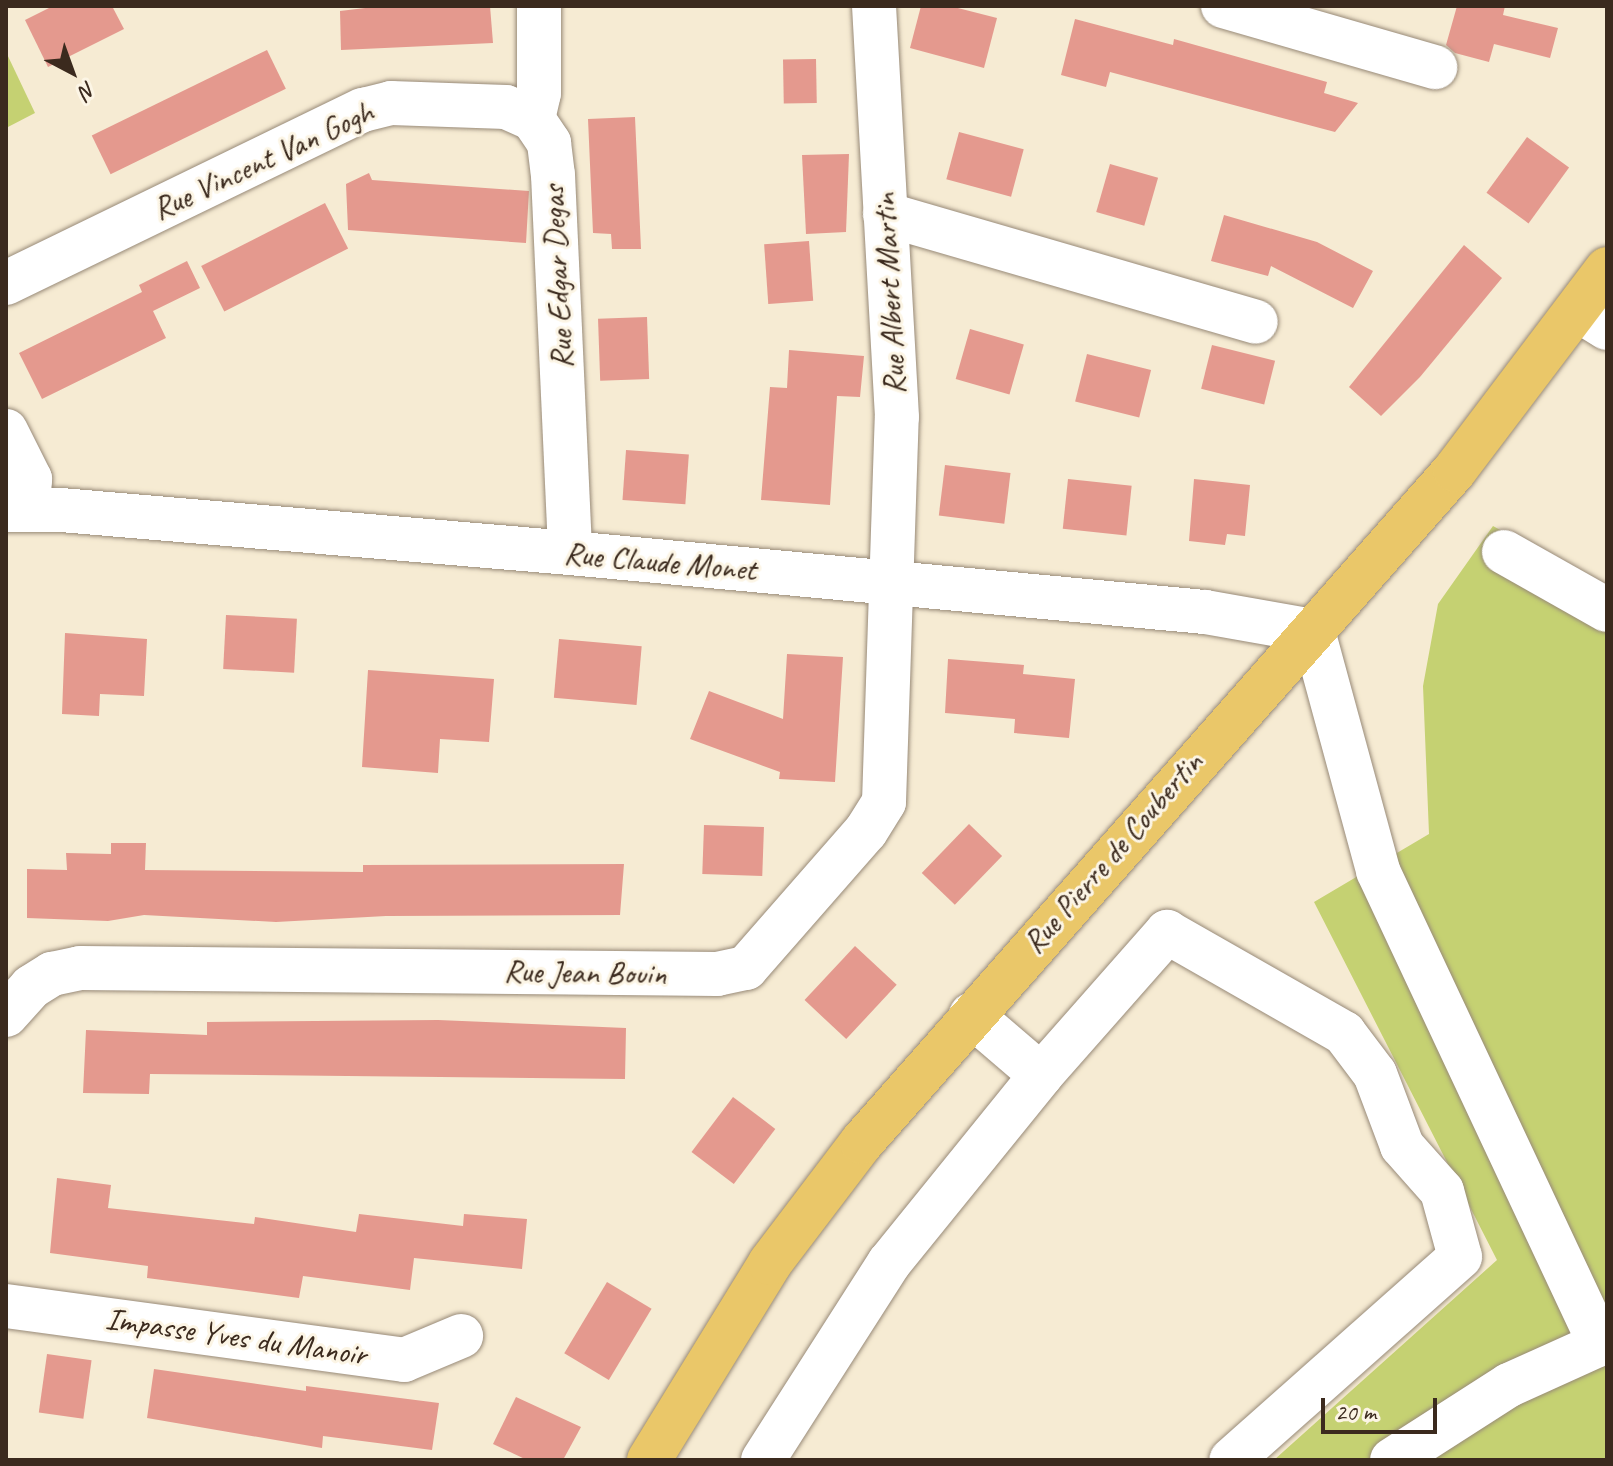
<!DOCTYPE html>
<style>
body{margin:0}
#map{position:relative;width:1613px;height:1466px;overflow:hidden;background:#f6ebd3;font-family:Caveat,sans-serif}
div>[style]{position:absolute}
.green>*{inset:0;background:#c5d172}
.building>*{inset:0;background:#e4998e;transform-origin:0 0}
.roads{filter:drop-shadow(0 0 2px #988a78) drop-shadow(0 0 2px #988a78)}
.minor>*{height:44px;margin:-22px;padding:0 22px;transform-origin:22px;border-radius:22px;background:#fff}
.major>*{height:44px;margin:-22px;padding:0 22px;transform-origin:22px;border-radius:22px;background:#eac769}
span{translate:-50% -50%;white-space:nowrap;text-align:center;line-height:1.15;-webkit-text-stroke:6px #fcf5e5;paint-order:stroke}
.street-label{font-size:32px;color:#3b2a1e}
.frame{position:absolute;inset:0;border:8px solid #3b2a1e;pointer-events:none}
.north{position:absolute;left:32px;top:32px;width:80px;height:80px;-webkit-text-stroke:6px #fcf5e5;paint-order:stroke;rotate:139deg;font-size:22px;font-weight:700;line-height:32px;text-align:center;color:#3b2a1e}
.north::after{content:'';display:block;margin:auto;width:28px;height:36px;background:#3b2a1e;clip-path:polygon(50% 0,100% 100%,50% 72%,0 100%)}
.scale{position:absolute;left:1321px;top:1398px;width:116px;height:36px;box-sizing:border-box;border:4px solid #3b2a1e;border-top:0;padding-left:10px;font-size:24px;line-height:28px;white-space:nowrap;color:#3b2a1e;-webkit-text-stroke:6px #fcf5e5;paint-order:stroke}
</style>
<div id="map">
<div class="green">
<div style="clip-path:polygon(6px 52px,35px 113px,6px 128px)"></div>
<div style="clip-path:polygon(1493px 526px,1607px 589px,1607px 1460px,1274px 1460px,1497px 1260px,1314px 902px,1429px 834px,1423px 686px,1438px 604px)"></div>
</div>
<div class="building">
<div style="clip-path:polygon(53px 6px,112px 6px,124px 29px,48px 67px,25px 20px)"></div>
<div style="clip-path:polygon(382px 6px,490px 6px,493px 43px,341px 50px,340px 11px)"></div>
<div style="clip-path:polygon(921px 6px,950px 6px,997px 18px,984px 68px,910px 48px)"></div>
<div style="clip-path:polygon(1457px 6px,1505px 6px,1503px 15px,1558px 28px,1550px 58px,1494px 44px,1489px 62px,1455px 53px,1446px 45px)"></div>
<div style="clip-path:polygon(1075px 19px,1173px 45px,1174px 39px,1327px 82px,1324px 93px,1358px 103px,1335px 132px,1110px 72px,1106px 87px,1061px 75px)"></div>
<div style="left:267px;top:50px;width:43px;height:195px;rotate:64deg"></div>
<div style="left:816px;top:59px;width:44px;height:33px;rotate:89deg"></div>
<div style="clip-path:polygon(635px 117px,641px 249px,612px 249px,611px 234px,593px 233px,588px 119px)"></div>
<div style="left:959px;top:132px;width:67px;height:49px;rotate:15deg"></div>
<div style="left:1527px;top:137px;width:52px;height:69px;rotate:36deg"></div>
<div style="clip-path:polygon(849px 154px,846px 232px,806px 234px,802px 155px)"></div>
<div style="left:1110px;top:164px;width:50px;height:50px;rotate:16deg"></div>
<div style="clip-path:polygon(369px 173px,372px 180px,529px 191px,526px 243px,348px 230px,346px 184px)"></div>
<div style="left:325px;top:203px;width:51px;height:139px;rotate:63deg"></div>
<div style="clip-path:polygon(1224px 215px,1317px 242px,1373px 271px,1353px 308px,1271px 266px,1268px 276px,1211px 261px)"></div>
<div style="left:809px;top:241px;width:60px;height:45px;rotate:86deg"></div>
<div style="clip-path:polygon(1464px 245px,1502px 278px,1420px 377px,1381px 416px,1349px 387px)"></div>
<div style="clip-path:polygon(187px 261px,200px 288px,153px 311px,166px 338px,42px 399px,19px 353px,142px 292px,139px 285px)"></div>
<div style="left:647px;top:317px;width:62px;height:49px;rotate:88deg"></div>
<div style="left:970px;top:329px;width:56px;height:52px;rotate:16deg"></div>
<div style="left:1212px;top:345px;width:65px;height:45px;rotate:14deg"></div>
<div style="clip-path:polygon(789px 350px,864px 356px,860px 397px,837px 396px,830px 505px,761px 500px,770px 387px,787px 388px)"></div>
<div style="left:1087px;top:354px;width:66px;height:49px;rotate:14deg"></div>
<div style="left:626px;top:450px;width:63px;height:50px;rotate:4deg"></div>
<div style="left:945px;top:465px;width:66px;height:51px;rotate:7deg"></div>
<div style="left:1068px;top:479px;width:64px;height:50px;rotate:6deg"></div>
<div style="clip-path:polygon(1194px 479px,1250px 485px,1245px 536px,1227px 534px,1225px 545px,1189px 541px)"></div>
<div style="left:226px;top:615px;width:71px;height:54px;rotate:3deg"></div>
<div style="clip-path:polygon(65px 633px,147px 639px,144px 696px,100px 694px,99px 716px,62px 714px)"></div>
<div style="left:559px;top:639px;width:83px;height:59px;rotate:5deg"></div>
<div style="clip-path:polygon(787px 654px,843px 657px,835px 782px,779px 779px,780px 772px,690px 739px,709px 691px,783px 719px)"></div>
<div style="clip-path:polygon(948px 659px,1024px 665px,1023px 674px,1075px 679px,1069px 738px,1014px 733px,1015px 719px,945px 713px)"></div>
<div style="clip-path:polygon(368px 670px,494px 679px,489px 742px,440px 739px,438px 773px,362px 767px)"></div>
<div style="left:969px;top:824px;width:46px;height:68px;rotate:44deg"></div>
<div style="left:704px;top:825px;width:60px;height:49px;rotate:2deg"></div>
<div style="clip-path:polygon(111px 843px,146px 843px,145px 870px,363px 872px,363px 865px,624px 864px,620px 915px,386px 916px,276px 922px,144px 915px,108px 921px,27px 918px,27px 869px,67px 870px,66px 853px,111px 854px)"></div>
<div style="left:855px;top:946px;width:57px;height:74px;rotate:43deg"></div>
<div style="clip-path:polygon(438px 1020px,626px 1028px,625px 1079px,150px 1074px,149px 1094px,83px 1093px,86px 1030px,207px 1035px,207px 1022px)"></div>
<div style="left:733px;top:1097px;width:53px;height:69px;rotate:37deg"></div>
<div style="clip-path:polygon(57px 1178px,111px 1185px,108px 1208px,254px 1224px,255px 1217px,356px 1232px,359px 1214px,463px 1226px,464px 1214px,527px 1219px,522px 1269px,414px 1258px,410px 1290px,303px 1276px,299px 1298px,147px 1278px,148px 1266px,50px 1253px)"></div>
<div style="left:607px;top:1282px;width:52px;height:83px;rotate:31deg"></div>
<div style="left:47px;top:1354px;width:45px;height:59px;rotate:8deg"></div>
<div style="clip-path:polygon(154px 1369px,306px 1391px,306px 1386px,439px 1403px,432px 1450px,323px 1436px,322px 1448px,147px 1418px)"></div>
<div style="clip-path:polygon(516px 1397px,581px 1427px,563px 1460px,527px 1460px,493px 1444px)"></div>
</div>
<div class="roads">
<div class="minor">
<div style="left:539px;top:6px;width:87px;rotate:90deg"></div>
<div style="left:539px;top:93px;width:27px;rotate:103deg"></div>
<div style="left:533px;top:119px;width:29px;rotate:56deg"></div>
<div style="left:549px;top:143px;width:32px;rotate:83deg"></div>
<div style="left:553px;top:175px;width:378px;rotate:87.4deg"></div>
<div style="left:1223px;top:6px;width:221px;rotate:16.1deg"></div>
<div style="left:885px;top:214px;width:386px;rotate:16.2deg"></div>
<div style="left:6px;top:283px;width:397px;rotate:-25.9deg"></div>
<div style="left:363px;top:110px;width:29px;rotate:-14deg"></div>
<div style="left:391px;top:103px;width:115px;rotate:2deg"></div>
<div style="left:506px;top:107px;width:30px;rotate:24deg"></div>
<div style="left:1578px;top:310px;width:34px;rotate:32deg"></div>
<div style="left:6px;top:431px;width:54px;rotate:63.4deg"></div>
<div style="left:30px;top:479px;width:31px;rotate:94deg"></div>
<div style="left:6px;top:510px;width:55px"></div>
<div style="left:61px;top:510px;width:511px;rotate:4.83deg"></div>
<div style="left:570px;top:553px;width:638px;rotate:5.31deg"></div>
<div style="left:1205px;top:612px;width:110px;rotate:10deg"></div>
<div style="left:1313px;top:631px;width:249px;rotate:74.8deg"></div>
<div style="left:1378px;top:871px;width:523px;rotate:64.86deg"></div>
<div style="left:1600px;top:1344px;width:100px;rotate:155.7deg"></div>
<div style="left:1509px;top:1385px;width:139px;rotate:147.3deg"></div>
<div style="left:1504px;top:552px;width:118px;rotate:29.4deg"></div>
<div style="left:6px;top:1015px;width:38px;rotate:-48deg"></div>
<div style="left:31px;top:987px;width:25px;rotate:-32deg"></div>
<div style="left:52px;top:974px;width:29px;rotate:-12deg"></div>
<div style="left:80px;top:968px;width:637px;rotate:0.54deg"></div>
<div style="left:717px;top:974px;width:30px;rotate:-12deg"></div>
<div style="left:746px;top:968px;width:182px;rotate:-48.8deg"></div>
<div style="left:866px;top:831px;width:34px;rotate:-58deg"></div>
<div style="left:884px;top:802px;width:385px;rotate:-88.1deg"></div>
<div style="left:897px;top:417px;width:412px;rotate:-93.2deg"></div>
<div style="left:971px;top:1015px;width:92px;rotate:40.6deg"></div>
<div style="left:6px;top:1306px;width:402px;rotate:7.7deg"></div>
<div style="left:404px;top:1360px;width:62px;rotate:-22.8deg"></div>
<div style="left:763px;top:1460px;width:234px;rotate:-57.4deg"></div>
<div style="left:889px;top:1263px;width:242px;rotate:-51deg"></div>
<div style="left:1041px;top:1075px;width:191px;rotate:-48.6deg"></div>
<div style="left:1167px;top:932px;width:204px;rotate:29.7deg"></div>
<div style="left:1344px;top:1033px;width:51px;rotate:52.9deg"></div>
<div style="left:1375px;top:1074px;width:77px;rotate:69.4deg"></div>
<div style="left:1402px;top:1146px;width:60px;rotate:48.4deg"></div>
<div style="left:1442px;top:1191px;width:68px;rotate:74.7deg"></div>
<div style="left:1460px;top:1257px;width:306px;rotate:138.4deg"></div>
</div>
<div class="major">
<div style="left:649px;top:1460px;width:231px;rotate:-58.4deg"></div>
<div style="left:770px;top:1263px;width:152px;rotate:-52.8deg"></div>
<div style="left:862px;top:1142px;width:896px;rotate:-48.57deg"></div>
<div style="left:1455px;top:470px;width:252px;rotate:-52.9deg"></div>
</div>
</div>
<div class="street-label">
<span style="left:263px;top:161px;rotate:-25deg">Rue Vincent Van Gogh</span>
<span style="left:558px;top:277px;rotate:-93deg">Rue Edgar Degas</span>
<span style="left:890px;top:294px;rotate:-93deg">Rue Albert Martin</span>
<span style="left:660px;top:562px;rotate:5deg">Rue Claude Monet</span>
<span style="left:1113px;top:853px;rotate:-49deg">Rue Pierre de Coubertin</span>
<span style="left:585px;top:973px;rotate:1deg">Rue Jean Bouin</span>
<span style="left:236px;top:1337px;rotate:8deg">Impasse Yves du Manoir</span>
</div>
<div class="frame"></div>
<div class="north">N</div>
<div class="scale">20 m</div>
</div>
